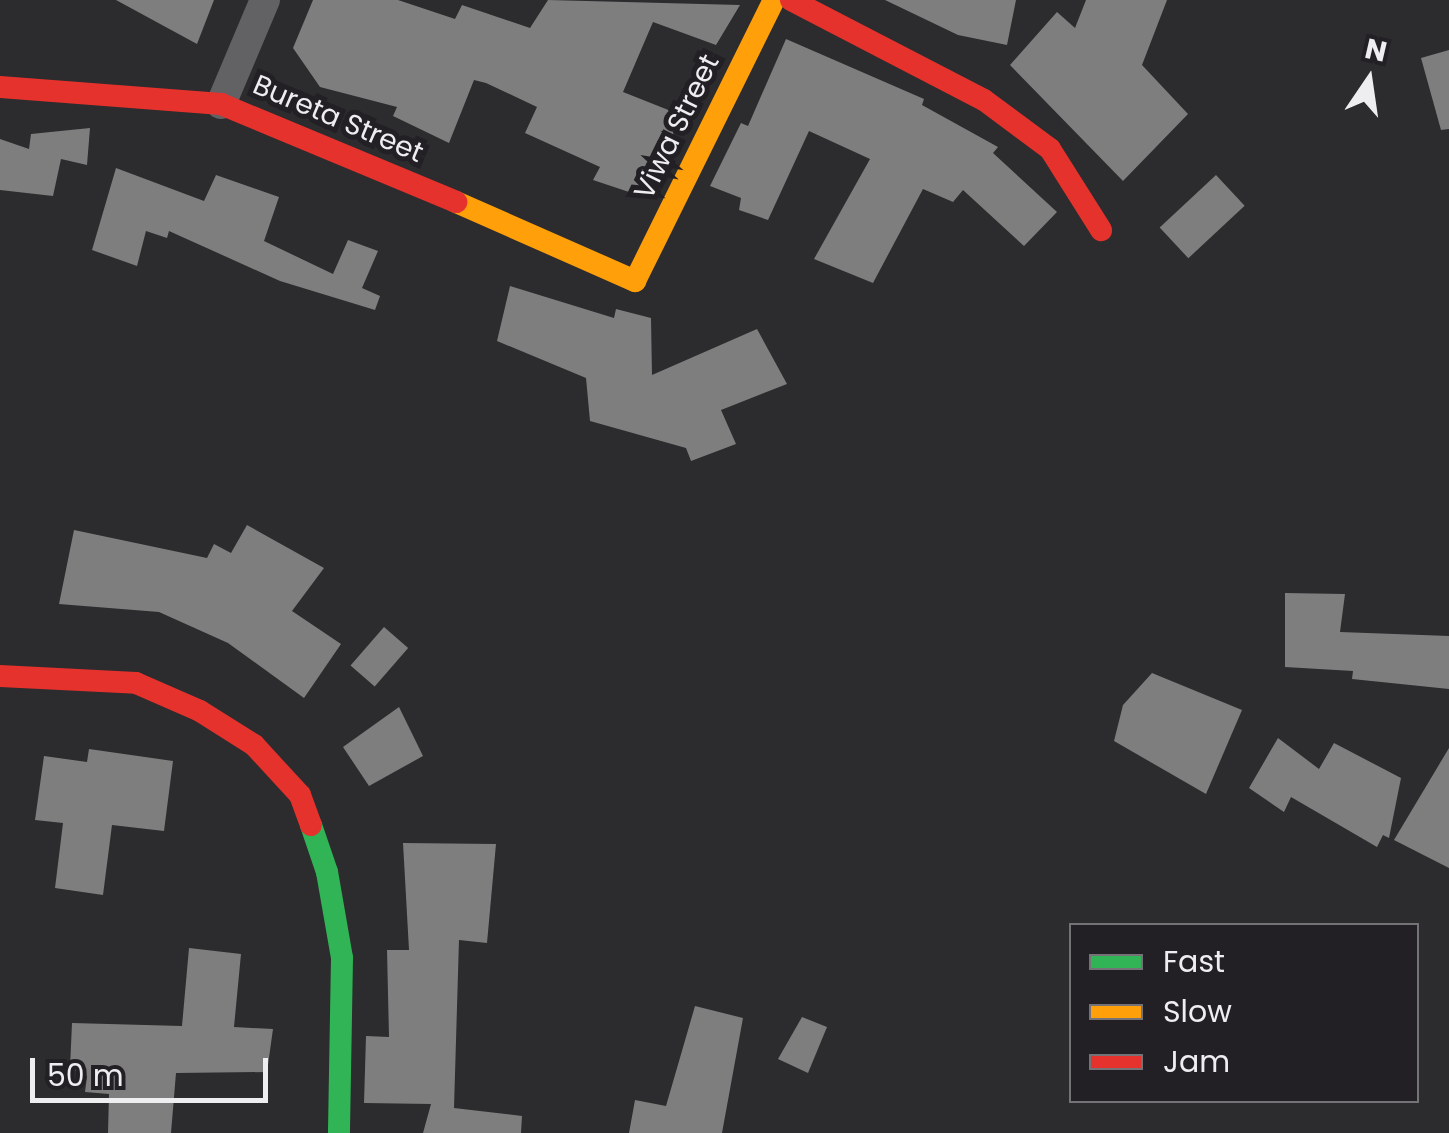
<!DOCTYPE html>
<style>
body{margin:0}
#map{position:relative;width:1449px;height:1133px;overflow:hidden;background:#2c2b2d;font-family:Poppins,sans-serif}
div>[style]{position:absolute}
.building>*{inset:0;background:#7e7e7f;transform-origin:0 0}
.street>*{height:30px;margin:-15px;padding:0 15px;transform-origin:15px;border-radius:15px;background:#626163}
.fast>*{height:22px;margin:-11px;padding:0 11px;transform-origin:11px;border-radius:11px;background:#30b455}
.slow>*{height:22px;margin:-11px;padding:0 11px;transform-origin:11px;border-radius:11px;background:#ff9f0a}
.jam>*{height:22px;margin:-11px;padding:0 11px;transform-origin:11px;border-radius:11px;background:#e5322d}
span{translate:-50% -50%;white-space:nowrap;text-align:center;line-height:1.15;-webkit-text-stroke:10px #222024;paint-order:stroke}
.street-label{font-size:28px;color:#eeedf0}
.legend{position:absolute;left:1069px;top:923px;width:350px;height:180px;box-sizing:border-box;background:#222024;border:2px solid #747276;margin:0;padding:12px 18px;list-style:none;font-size:30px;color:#eeedf0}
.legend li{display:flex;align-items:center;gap:20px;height:50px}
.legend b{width:50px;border:2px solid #747276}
.north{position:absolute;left:1319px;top:30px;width:100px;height:100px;-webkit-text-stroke:8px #222024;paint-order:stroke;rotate:13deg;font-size:28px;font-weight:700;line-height:40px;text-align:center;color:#eeedf0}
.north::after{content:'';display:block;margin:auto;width:35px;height:45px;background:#eeedf0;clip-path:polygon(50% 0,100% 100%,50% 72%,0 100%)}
.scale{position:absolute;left:30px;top:1058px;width:238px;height:45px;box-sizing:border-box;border:5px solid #eeedf0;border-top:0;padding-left:12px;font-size:30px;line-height:35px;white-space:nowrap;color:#eeedf0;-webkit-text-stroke:8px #222024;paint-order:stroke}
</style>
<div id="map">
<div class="building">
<div style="clip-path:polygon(116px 0,214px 0,197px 44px)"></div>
<div style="clip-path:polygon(313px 0,398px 0,455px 19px,462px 5px,530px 28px,548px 0,740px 5px,716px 45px,653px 22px,623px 92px,681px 115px,647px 198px,593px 180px,600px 167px,525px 133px,537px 107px,486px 83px,474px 80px,449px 143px,393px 116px,397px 107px,320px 87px,293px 48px)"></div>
<div style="clip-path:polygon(885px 0,1016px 0,1007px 45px,958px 35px)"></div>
<div style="clip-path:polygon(1086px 0,1167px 0,1142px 65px,1188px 114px,1123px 181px,1010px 65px,1057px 12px,1075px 28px)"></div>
<div style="clip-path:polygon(786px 39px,924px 99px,922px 105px,998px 147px,993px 153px,1057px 212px,1024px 246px,963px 190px,953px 202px,923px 189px,873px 283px,814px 259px,870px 159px,809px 131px,768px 220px,739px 210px,741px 198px,710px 186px,741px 123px,748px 126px)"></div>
<div style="clip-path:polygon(1449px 50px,1449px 129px,1441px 130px,1421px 58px)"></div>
<div style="clip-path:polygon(90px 128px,87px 165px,61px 159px,53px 196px,0 190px,0 139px,29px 149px,31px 134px)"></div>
<div style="clip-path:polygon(116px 168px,204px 201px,216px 175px,279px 197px,264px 241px,333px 274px,348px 240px,378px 251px,362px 288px,380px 296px,375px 310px,280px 281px,169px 231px,167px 238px,146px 231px,137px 266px,92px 250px)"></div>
<div style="left:1216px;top:175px;width:42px;height:77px;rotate:47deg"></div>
<div style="clip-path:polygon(510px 286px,614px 318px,616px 309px,651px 318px,652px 375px,757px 329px,787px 384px,721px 410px,736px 444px,691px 461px,686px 448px,590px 421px,586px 378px,497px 341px)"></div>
<div style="clip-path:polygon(247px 525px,324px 568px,292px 611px,341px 644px,304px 698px,228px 643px,159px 612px,59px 604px,74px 530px,207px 558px,214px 544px,231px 553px)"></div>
<div style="clip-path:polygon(1285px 593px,1345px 594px,1340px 632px,1449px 636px,1449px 689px,1352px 679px,1353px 671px,1285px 667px)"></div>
<div style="left:384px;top:627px;width:32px;height:51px;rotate:41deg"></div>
<div style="clip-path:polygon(1152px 673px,1242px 710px,1206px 794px,1114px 741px,1123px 705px)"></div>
<div style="clip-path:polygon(399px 707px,423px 756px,369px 786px,343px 747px)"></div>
<div style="clip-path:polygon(1278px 738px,1319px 769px,1334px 743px,1401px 778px,1389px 838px,1383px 835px,1377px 847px,1291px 797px,1284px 812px,1249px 788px)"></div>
<div style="clip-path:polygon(1449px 748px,1449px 868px,1394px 840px)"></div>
<div style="clip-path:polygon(89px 749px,173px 761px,164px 831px,112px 825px,103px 895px,55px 888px,63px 823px,35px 820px,44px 756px,87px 762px)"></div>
<div style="clip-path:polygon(403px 843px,496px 844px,487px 943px,459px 940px,454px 1108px,522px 1116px,521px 1133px,423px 1133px,431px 1104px,364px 1103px,366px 1036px,389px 1037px,387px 950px,409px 950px)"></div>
<div style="clip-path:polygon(189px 948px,241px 954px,234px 1027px,273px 1029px,267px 1072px,176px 1073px,171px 1133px,108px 1133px,109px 1094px,85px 1092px,87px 1076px,70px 1068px,72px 1023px,182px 1026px)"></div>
<div style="clip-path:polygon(695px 1006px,743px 1018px,722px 1133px,629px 1133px,635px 1100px,666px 1106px)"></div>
<div style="clip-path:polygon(802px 1017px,827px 1027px,808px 1073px,778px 1059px)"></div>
</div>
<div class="street">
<div style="left:221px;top:104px;width:113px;rotate:-67.1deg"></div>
</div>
<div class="fast">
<div style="left:311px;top:825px;width:50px;rotate:71.2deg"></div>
<div style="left:327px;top:872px;width:87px;rotate:80.1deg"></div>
<div style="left:342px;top:958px;width:175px;rotate:91deg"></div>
</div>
<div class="slow">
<div style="left:456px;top:202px;width:196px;rotate:23.8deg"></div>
<div style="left:635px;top:281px;width:313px;rotate:-63.7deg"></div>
</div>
<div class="jam">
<div style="left:791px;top:0;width:217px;rotate:27.4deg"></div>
<div style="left:984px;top:100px;width:82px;rotate:36.6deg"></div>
<div style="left:1050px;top:149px;width:96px;rotate:57.8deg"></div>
<div style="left:0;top:87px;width:222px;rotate:4.4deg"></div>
<div style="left:221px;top:104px;width:255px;rotate:22.6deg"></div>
<div style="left:0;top:676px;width:136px;rotate:2.9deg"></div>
<div style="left:136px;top:683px;width:70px;rotate:23.6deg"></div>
<div style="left:200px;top:711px;width:64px;rotate:32.2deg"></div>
<div style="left:254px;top:745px;width:68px;rotate:47.4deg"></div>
<div style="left:300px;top:795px;width:32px;rotate:70deg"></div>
</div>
<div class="street-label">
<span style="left:338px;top:119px;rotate:23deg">Bureta Street</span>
<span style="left:677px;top:127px;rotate:-64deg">Viwa Street</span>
</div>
<ul class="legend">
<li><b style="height:12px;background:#30b455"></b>Fast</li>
<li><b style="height:12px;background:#ff9f0a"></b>Slow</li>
<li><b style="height:12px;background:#e5322d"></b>Jam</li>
</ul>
<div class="north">N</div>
<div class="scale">50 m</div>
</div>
